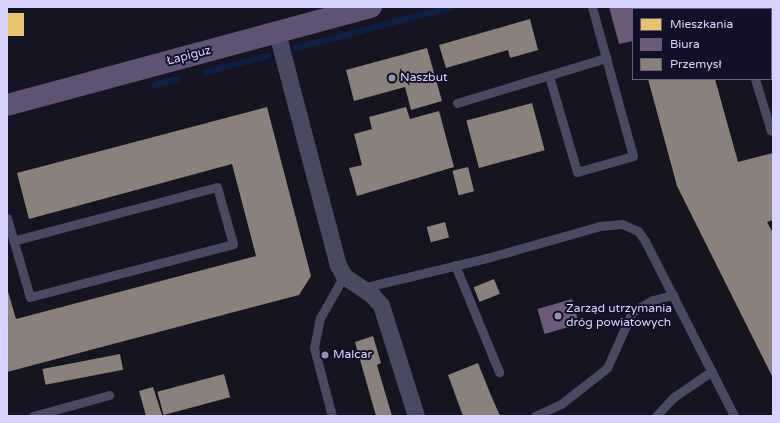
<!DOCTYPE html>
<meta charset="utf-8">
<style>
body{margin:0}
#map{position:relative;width:780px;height:423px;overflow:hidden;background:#161421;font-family:"Varela Round",sans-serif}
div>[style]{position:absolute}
.homes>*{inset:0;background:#e9c46a;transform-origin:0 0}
.offices>*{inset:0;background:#6d597a;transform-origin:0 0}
.industry>*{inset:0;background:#8a817c;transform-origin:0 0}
.stream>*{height:5.5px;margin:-2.75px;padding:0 2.75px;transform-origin:2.75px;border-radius:2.75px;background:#0d2144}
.lane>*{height:9px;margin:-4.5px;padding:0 4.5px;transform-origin:4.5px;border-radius:4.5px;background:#4a4962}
.street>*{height:17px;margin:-8.5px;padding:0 8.5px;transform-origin:8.5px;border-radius:8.5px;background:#4a4962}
.primary>*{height:22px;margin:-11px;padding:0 11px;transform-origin:11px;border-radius:11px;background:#5e5373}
.dots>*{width:11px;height:11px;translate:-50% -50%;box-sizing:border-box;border:2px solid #130f26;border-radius:50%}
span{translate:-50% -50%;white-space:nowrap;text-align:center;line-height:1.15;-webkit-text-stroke:4px #130f26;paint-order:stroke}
.street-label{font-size:12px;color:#d9d4ff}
.poi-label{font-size:12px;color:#d9d4ff}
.left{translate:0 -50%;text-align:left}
.frame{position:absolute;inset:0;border:8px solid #d9d4ff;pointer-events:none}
.legend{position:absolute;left:632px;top:8px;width:140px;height:72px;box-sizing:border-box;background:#130f26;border:1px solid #625e7d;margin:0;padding:5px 7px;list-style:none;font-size:12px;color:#d9d4ff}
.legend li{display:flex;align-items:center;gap:8px;height:20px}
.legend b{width:20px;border:1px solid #625e7d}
</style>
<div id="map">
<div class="homes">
<div style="left:7px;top:13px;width:17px;height:23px"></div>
</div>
<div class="offices">
<div style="clip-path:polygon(609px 7px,664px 7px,633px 9px,633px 41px,619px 44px)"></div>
<div style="left:572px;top:299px;width:26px;height:36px;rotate:74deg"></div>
</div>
<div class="industry">
<div style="clip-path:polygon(530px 19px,538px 50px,510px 58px,508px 50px,446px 68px,439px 45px)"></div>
<div style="clip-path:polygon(427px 48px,442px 101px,411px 110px,405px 87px,354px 101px,346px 70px)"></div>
<div style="clip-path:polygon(648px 79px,715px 79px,738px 162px,773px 153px,773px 220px,767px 222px,773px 233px,773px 378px,677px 186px)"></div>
<div style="left:532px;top:103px;width:49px;height:68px;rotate:75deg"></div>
<div style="clip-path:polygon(267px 107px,311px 276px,299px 295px,7px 372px,7px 288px,16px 319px,256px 256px,232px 164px,29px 219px,17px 173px)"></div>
<div style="clip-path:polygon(406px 107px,410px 119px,439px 111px,454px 167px,357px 196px,349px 168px,362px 165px,354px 134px,372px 129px,369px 117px)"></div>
<div style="left:468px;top:167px;width:25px;height:16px;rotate:76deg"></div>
<div style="left:445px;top:222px;width:16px;height:19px;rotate:75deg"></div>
<div style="left:494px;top:279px;width:16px;height:22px;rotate:68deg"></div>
<div style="clip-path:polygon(373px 336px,381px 363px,377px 365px,392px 416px,376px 416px,355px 342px)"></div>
<div style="left:120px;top:354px;width:16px;height:79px;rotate:79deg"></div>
<div style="clip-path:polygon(478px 363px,490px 393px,500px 416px,463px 416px,448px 375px)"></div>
<div style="left:224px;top:374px;width:24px;height:69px;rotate:75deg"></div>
<div style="clip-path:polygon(153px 387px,162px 415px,146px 416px,139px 391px)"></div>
</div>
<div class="stream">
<div style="left:296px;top:48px;width:161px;rotate:-14.7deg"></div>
<div style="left:206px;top:72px;width:64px;rotate:-14.5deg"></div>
<div style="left:155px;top:85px;width:23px;rotate:-15deg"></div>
</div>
<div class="lane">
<div style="left:733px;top:7px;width:2px;rotate:63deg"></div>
<div style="left:751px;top:9px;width:5px;rotate:-22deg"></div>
<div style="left:549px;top:76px;width:100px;rotate:73.7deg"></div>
<div style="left:577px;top:172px;width:58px;rotate:-15.9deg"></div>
<div style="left:633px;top:156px;width:155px;rotate:-105.4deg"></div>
<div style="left:755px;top:79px;width:54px;rotate:72.9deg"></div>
<div style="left:457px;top:103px;width:156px;rotate:-16.8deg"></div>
<div style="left:7px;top:218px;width:82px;rotate:73.8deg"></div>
<div style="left:30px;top:297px;width:210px;rotate:-14.6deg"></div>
<div style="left:233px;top:244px;width:59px;rotate:-105.7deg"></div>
<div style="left:217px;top:187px;width:211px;rotate:165.2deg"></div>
<div style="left:455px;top:265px;width:116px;rotate:67.6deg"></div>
<div style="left:362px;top:288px;width:129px;rotate:-13.5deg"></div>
<div style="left:487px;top:258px;width:117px;rotate:-15.8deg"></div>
<div style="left:600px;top:226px;width:22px;rotate:-5deg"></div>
<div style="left:622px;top:224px;width:17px;rotate:24deg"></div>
<div style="left:638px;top:231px;width:12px;rotate:55deg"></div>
<div style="left:645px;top:241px;width:196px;rotate:63deg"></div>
<div style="left:33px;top:416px;width:79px;rotate:-15.4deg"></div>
<div style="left:332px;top:416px;width:70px;rotate:-104.8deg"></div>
<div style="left:314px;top:348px;width:31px;rotate:-79deg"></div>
<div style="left:320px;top:318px;width:48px;rotate:-60.3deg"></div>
<div style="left:535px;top:416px;width:29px;rotate:-25deg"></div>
<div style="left:561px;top:404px;width:58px;rotate:-38deg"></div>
<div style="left:607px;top:368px;width:61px;rotate:-65.9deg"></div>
<div style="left:632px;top:312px;width:24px;rotate:-30deg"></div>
<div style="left:653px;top:300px;width:21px;rotate:-14deg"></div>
<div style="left:656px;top:416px;width:26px;rotate:-47deg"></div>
<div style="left:674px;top:397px;width:46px;rotate:-34.4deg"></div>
</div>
<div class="street">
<div style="left:277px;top:33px;width:240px;rotate:75.3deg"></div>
<div style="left:338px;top:265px;width:13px;rotate:61deg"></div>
<div style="left:344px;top:276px;width:34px;rotate:34deg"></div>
<div style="left:372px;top:295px;width:13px;rotate:48deg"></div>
<div style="left:381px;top:305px;width:116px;rotate:72.5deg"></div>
</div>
<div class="primary">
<div style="left:7px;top:105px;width:377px;rotate:-15.1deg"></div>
</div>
<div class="dots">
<div style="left:392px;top:78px;background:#9591b1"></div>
<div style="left:558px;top:316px;background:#9591b1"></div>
<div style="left:325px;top:355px;background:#9591b1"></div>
</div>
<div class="street-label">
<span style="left:189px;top:56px;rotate:-15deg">Łapiguz</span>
</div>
<div class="poi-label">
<span class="left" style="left:400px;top:78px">Naszbut</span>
<span class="left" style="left:566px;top:316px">Zarząd utrzymania<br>dróg powiatowych</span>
<span class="left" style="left:333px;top:355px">Malcar</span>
</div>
<div class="frame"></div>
<ul class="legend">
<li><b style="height:11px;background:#e9c46a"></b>Mieszkania</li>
<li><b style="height:11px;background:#6d597a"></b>Biura</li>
<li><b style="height:11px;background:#8a817c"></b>Przemysł</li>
</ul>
</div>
